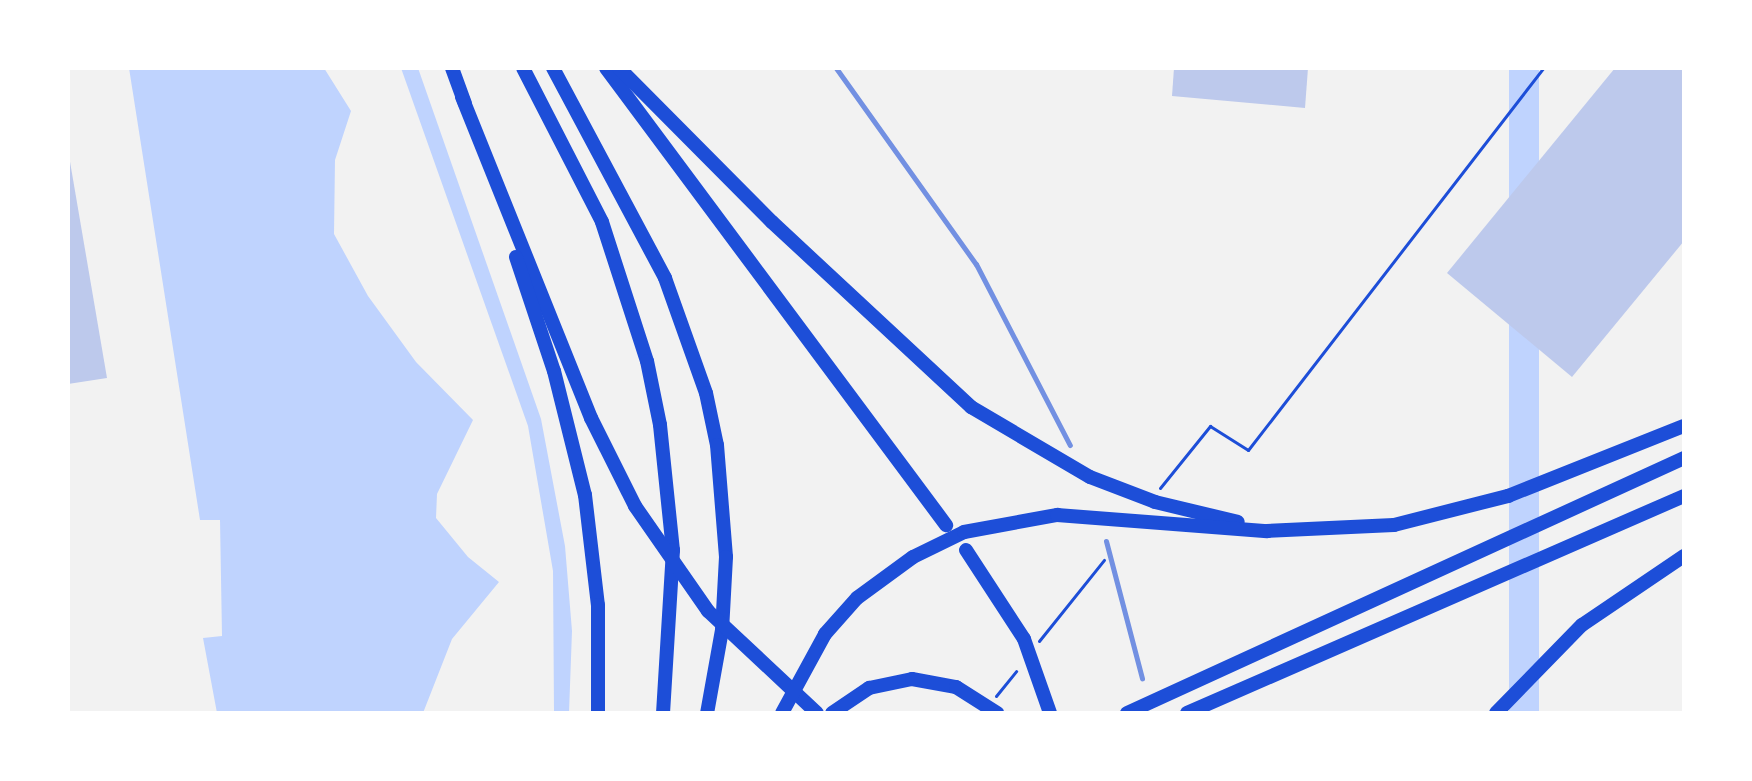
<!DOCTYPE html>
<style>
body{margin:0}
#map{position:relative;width:1752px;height:781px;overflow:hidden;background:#f2f2f2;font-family:"PT Sans",sans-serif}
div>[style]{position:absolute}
.water>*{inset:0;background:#bfd3fe;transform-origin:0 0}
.pier>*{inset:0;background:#f2f2f2}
.building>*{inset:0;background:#bdc9ec}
.path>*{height:3px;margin:-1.5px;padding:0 1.5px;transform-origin:1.5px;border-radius:1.5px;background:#1d4ed8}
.motorway>*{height:14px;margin:-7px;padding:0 7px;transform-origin:7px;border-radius:7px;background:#1d4ed8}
.rail>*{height:5px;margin:-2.5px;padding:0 2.5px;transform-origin:2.5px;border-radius:2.5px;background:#7290e2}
span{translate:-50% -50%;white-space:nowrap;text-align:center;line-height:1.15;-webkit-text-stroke:6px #fff;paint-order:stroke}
.frame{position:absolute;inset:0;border:70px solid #fff;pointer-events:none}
</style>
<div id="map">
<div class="water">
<div style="clip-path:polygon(129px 68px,324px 68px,351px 111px,335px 160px,334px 234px,368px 296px,416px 362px,473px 420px,437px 494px,436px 518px,468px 557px,499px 582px,452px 639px,423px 713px,217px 713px,203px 638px,222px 636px,220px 520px,200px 520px)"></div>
<div style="clip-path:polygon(401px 68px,418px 68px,541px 419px,565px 546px,572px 631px,569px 713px,554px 713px,553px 571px,528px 426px)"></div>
<div style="left:1509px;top:68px;width:30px;height:822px"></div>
</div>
<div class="pier">
<div style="clip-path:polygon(1127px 545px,1137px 581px,1120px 602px,1109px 567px)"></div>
</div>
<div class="building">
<div style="clip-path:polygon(1174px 68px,1308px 68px,1305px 108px,1172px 96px)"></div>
<div style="clip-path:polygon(1615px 68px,1684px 68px,1684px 241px,1572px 377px,1447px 273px)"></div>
<div style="clip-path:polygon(68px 150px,107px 378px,68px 384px)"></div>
</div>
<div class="path">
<div style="left:1160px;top:488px;width:80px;rotate:-51.1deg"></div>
<div style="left:1210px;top:426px;width:45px;rotate:32.3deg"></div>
<div style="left:1248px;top:450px;width:483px;rotate:-52.3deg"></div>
<div style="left:1039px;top:641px;width:104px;rotate:-51.3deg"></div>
<div style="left:996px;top:696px;width:32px;rotate:-51deg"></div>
</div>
<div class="motorway">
<div style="left:452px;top:68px;width:38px;rotate:70deg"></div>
<div style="left:523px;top:68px;width:173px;rotate:62.8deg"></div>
<div style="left:602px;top:222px;width:146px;rotate:72.1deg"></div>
<div style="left:647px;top:361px;width:65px;rotate:78.5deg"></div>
<div style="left:660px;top:425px;width:126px;rotate:84.1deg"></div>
<div style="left:673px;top:550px;width:163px;rotate:93.5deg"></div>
<div style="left:553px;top:68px;width:238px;rotate:61.9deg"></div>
<div style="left:665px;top:278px;width:122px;rotate:70.4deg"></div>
<div style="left:706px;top:393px;width:53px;rotate:78.1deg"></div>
<div style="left:717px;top:445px;width:112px;rotate:85.4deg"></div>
<div style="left:726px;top:557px;width:73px;rotate:93.1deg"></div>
<div style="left:722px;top:630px;width:84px;rotate:100.2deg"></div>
<div style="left:606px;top:68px;width:570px;rotate:53.35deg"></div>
<div style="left:619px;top:68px;width:217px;rotate:45.2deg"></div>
<div style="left:772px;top:222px;width:272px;rotate:42.9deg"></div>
<div style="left:971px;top:407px;width:138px;rotate:30.5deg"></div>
<div style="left:1090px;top:477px;width:70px;rotate:21deg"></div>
<div style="left:1155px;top:502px;width:85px;rotate:13.5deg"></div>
<div style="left:462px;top:97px;width:346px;rotate:68.1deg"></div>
<div style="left:591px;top:418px;width:98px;rotate:63.4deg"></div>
<div style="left:635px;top:506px;width:128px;rotate:55.2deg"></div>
<div style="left:708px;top:611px;width:149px;rotate:43.1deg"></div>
<div style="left:516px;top:257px;width:120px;rotate:71.6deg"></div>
<div style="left:554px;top:371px;width:128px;rotate:76deg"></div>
<div style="left:585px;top:495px;width:111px;rotate:83.3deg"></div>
<div style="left:598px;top:605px;width:108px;rotate:90deg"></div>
<div style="left:966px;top:550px;width:106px;rotate:56.9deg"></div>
<div style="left:1024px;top:639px;width:78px;rotate:70.6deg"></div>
<div style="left:782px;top:713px;width:90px;rotate:-61.4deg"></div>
<div style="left:825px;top:634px;width:48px;rotate:-48.4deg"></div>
<div style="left:857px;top:598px;width:69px;rotate:-36.2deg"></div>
<div style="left:913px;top:557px;width:57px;rotate:-26.1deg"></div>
<div style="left:964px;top:532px;width:95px;rotate:-10.4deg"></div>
<div style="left:1057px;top:515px;width:211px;rotate:4.4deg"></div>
<div style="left:1267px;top:531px;width:127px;rotate:-2.7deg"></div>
<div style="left:1394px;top:525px;width:118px;rotate:-14.3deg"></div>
<div style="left:1508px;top:496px;width:189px;rotate:-21.7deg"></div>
<div style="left:832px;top:713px;width:45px;rotate:-34deg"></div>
<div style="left:869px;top:688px;width:44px;rotate:-11.8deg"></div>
<div style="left:912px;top:679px;width:45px;rotate:10.3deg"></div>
<div style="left:956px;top:687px;width:49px;rotate:32.4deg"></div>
<div style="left:1127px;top:713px;width:613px;rotate:-24.6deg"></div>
<div style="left:1187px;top:713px;width:542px;rotate:-23.59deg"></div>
<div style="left:1496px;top:713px;width:123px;rotate:-45.7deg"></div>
<div style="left:1582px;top:625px;width:123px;rotate:-34.1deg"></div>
</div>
<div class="rail">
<div style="left:836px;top:68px;width:241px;rotate:54.5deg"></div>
<div style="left:976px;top:264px;width:204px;rotate:62.6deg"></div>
<div style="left:1106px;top:541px;width:142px;rotate:75.3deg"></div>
</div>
<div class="frame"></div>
</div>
